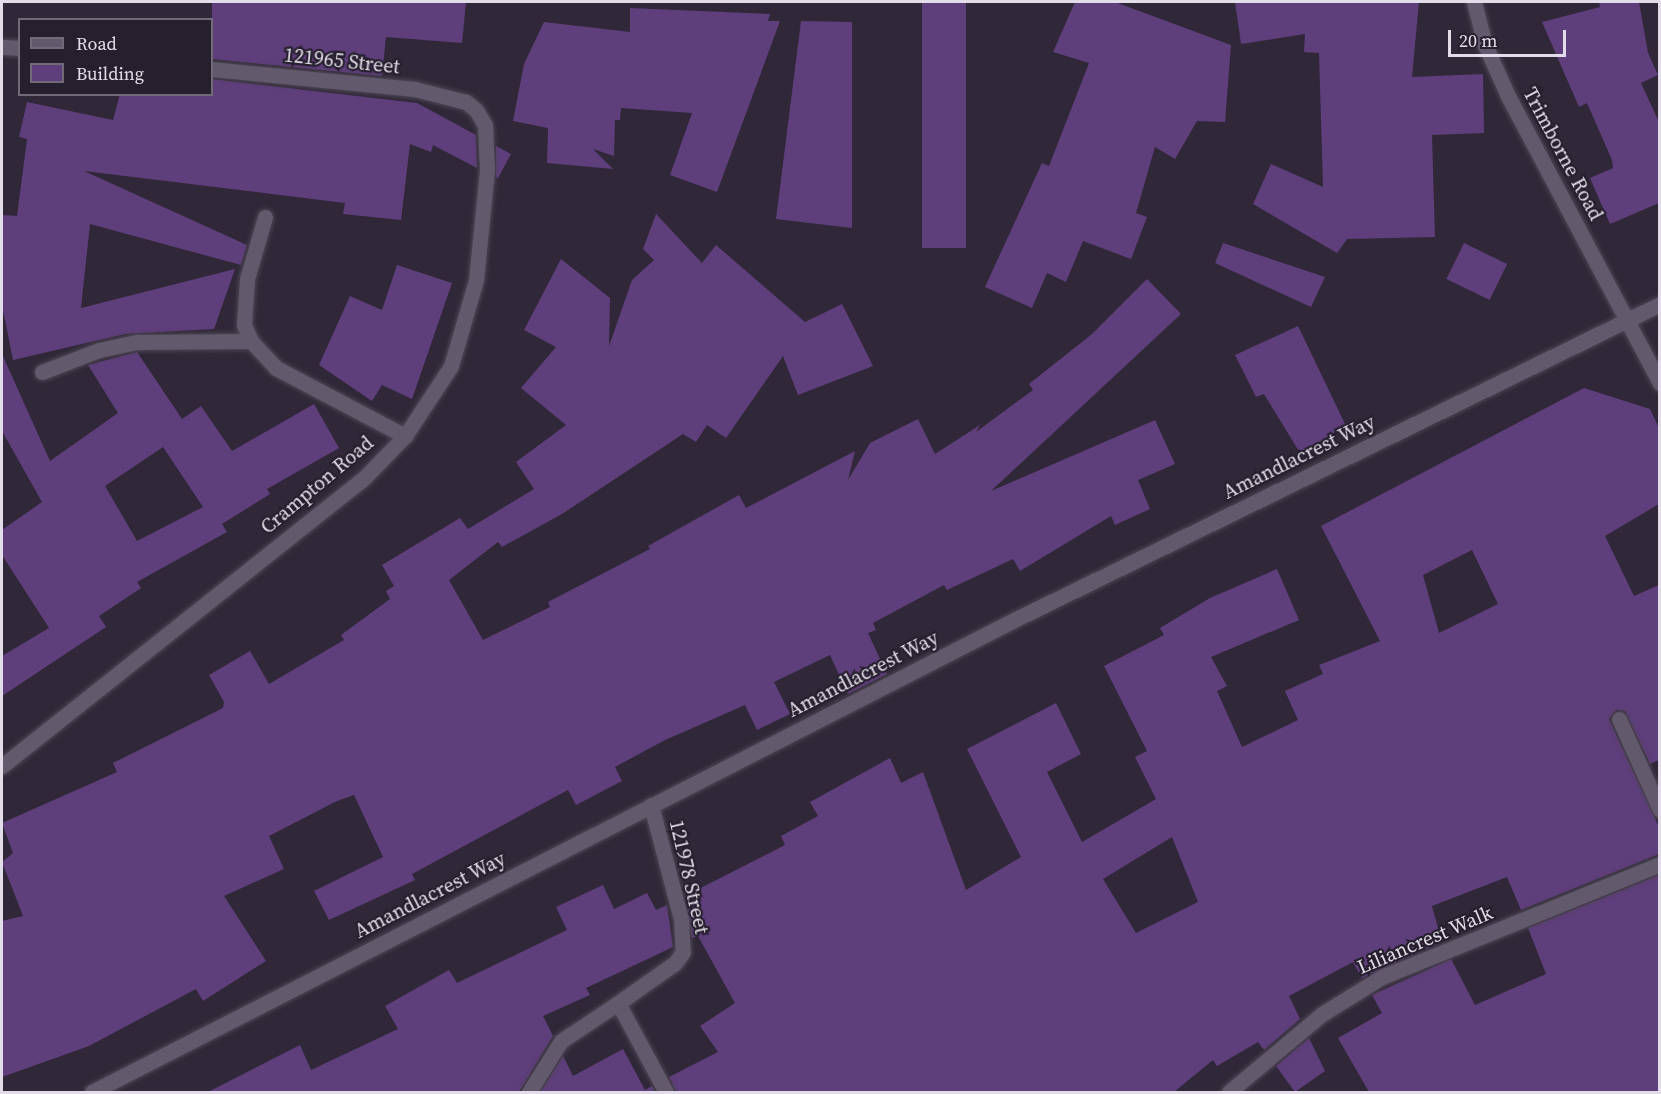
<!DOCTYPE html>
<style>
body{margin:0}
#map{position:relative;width:1661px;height:1094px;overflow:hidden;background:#302838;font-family:"Source Serif 4",serif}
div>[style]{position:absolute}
.building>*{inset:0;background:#5f3e7c;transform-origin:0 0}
.roads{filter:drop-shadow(0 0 2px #4d4653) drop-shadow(0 0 2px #4d4653)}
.street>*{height:15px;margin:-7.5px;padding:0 7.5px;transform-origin:7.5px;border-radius:7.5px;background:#62596c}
span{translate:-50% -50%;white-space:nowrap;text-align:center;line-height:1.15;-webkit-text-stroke:4.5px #261f2e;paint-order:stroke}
.street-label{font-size:20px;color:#e2dde8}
.frame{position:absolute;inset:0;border:3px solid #e2dde8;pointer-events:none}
.legend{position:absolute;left:18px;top:18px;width:195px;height:78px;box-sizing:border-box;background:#261f2e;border:2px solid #716b78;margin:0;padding:8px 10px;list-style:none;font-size:18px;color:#e2dde8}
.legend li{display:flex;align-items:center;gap:12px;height:30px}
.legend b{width:30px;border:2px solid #716b78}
.scale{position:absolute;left:1448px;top:30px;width:118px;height:27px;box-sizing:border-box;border:3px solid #e2dde8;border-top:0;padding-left:8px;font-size:18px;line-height:21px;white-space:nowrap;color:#e2dde8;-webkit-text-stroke:4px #261f2e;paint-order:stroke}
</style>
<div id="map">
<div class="building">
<div style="clip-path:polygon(212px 2px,466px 2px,462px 43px,386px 37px,382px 76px,212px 59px)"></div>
<div style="left:922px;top:2px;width:44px;height:246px"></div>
<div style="clip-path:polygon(1075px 2px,1115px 2px,1231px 45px,1225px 122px,1197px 121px,1175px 159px,1155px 147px,1136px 213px,1147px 217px,1131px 259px,1083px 241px,1066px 282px,1047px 273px,1032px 308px,985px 287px,1042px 163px,1049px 166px,1089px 63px,1053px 52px)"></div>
<div style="clip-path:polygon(1235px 2px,1419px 2px,1412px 77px,1483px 74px,1484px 133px,1432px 135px,1435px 237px,1347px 239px,1337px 253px,1253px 204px,1271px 164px,1323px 187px,1319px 53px,1304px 52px,1305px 34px,1241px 44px)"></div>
<div style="clip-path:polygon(1599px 2px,1639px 2px,1648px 53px,1658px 75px,1641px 83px,1659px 122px,1659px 203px,1610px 224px,1590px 178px,1613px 168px,1612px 160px,1587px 103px,1579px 107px,1542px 22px,1600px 7px)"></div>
<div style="clip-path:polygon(630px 8px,770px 14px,768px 21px,780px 21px,717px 192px,670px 175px,692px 113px,621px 108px,620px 120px,615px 120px,614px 156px,593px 149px,613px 169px,547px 163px,548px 128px,513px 121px,524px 64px,544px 22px,630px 32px)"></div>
<div style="clip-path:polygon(801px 21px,852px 22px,852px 228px,776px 219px)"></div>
<div style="clip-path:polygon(212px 79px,417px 103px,476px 135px,477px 168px,433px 145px,431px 152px,410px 144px,401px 220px,343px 214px,345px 203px,84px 171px,247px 245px,241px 265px,90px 224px,81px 308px,235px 269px,214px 329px,125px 334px,13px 360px,2px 305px,2px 215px,17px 216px,27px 139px,19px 137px,27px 102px,113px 120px,120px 94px,212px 94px)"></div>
<div style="clip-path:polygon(496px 146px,511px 154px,498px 178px,496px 177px)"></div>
<div style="clip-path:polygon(656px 214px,702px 263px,716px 245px,805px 322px,842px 304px,873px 366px,798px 395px,783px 356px,726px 438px,707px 425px,696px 442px,683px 434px,562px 514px,502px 547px,498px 542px,449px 580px,483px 640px,550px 607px,548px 602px,650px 549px,648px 546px,739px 495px,746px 508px,855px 451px,848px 480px,870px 443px,918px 419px,935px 454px,980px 425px,976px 432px,1033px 390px,1029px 384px,1092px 334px,1147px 279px,1181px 314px,991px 491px,1155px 420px,1175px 464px,1138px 480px,1150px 509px,1115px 525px,1111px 516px,1020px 571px,1013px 559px,947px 590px,944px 585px,873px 623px,876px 630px,868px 633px,887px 674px,848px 694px,830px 655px,774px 682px,790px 714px,757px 730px,745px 705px,665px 740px,615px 767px,622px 781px,576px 805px,568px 790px,412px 874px,415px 880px,329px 920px,314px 891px,383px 857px,354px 795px,337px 801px,269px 836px,284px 869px,224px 896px,266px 961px,203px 1001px,196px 989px,89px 1046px,2px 1077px,2px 921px,23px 916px,2px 862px,13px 853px,2px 823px,117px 772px,113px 763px,223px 708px,224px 702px,209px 675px,250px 651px,269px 684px,344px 640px,341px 635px,390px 599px,386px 591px,394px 586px,382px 565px,460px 518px,468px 529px,534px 489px,516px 462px,566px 425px,521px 388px,556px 347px,524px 330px,561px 259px,610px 298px,609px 346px,632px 280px,654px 260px,643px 249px)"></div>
<div style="clip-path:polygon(1223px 243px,1325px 277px,1311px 307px,1215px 263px)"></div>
<div style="left:1464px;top:243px;width:48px;height:40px;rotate:26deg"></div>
<div style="clip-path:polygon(397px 265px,452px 283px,412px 399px,382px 385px,372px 401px,319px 365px,350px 296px,382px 310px)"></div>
<div style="clip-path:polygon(1298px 326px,1346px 426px,1300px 453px,1264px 394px,1256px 397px,1235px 355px)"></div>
<div style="clip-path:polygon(evenodd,137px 352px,182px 419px,201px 406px,232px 451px,314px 404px,339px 448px,267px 489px,270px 494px,222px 524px,227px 532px,137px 582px,141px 588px,99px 616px,106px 627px,2px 696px,2px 656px,49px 628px,2px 555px,2px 530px,42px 502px,2px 431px,2px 354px,50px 461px,118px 413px,88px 365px,137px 352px,163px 447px,203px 507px,137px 541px,105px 486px,163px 447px)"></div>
<div style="clip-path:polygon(evenodd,1584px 388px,1650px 409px,1659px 428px,1659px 504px,1605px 536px,1634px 596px,1659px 585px,1659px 760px,1650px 764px,1625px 711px,1616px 710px,1609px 719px,1659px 827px,1659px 854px,1521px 910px,1507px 877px,1432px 906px,1442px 942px,1362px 978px,1353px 962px,1289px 996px,1300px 1019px,1264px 1050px,1258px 1042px,1217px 1066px,1213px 1060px,1174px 1092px,676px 1092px,669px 1077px,718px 1052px,700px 1026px,735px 1003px,698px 936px,692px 938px,685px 896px,785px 845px,781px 836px,818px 816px,810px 802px,890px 758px,901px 783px,923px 772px,966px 890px,1021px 857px,967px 749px,1056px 703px,1081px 754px,1047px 772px,1082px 842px,1156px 799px,1135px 757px,1147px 751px,1104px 666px,1164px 635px,1160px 628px,1210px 598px,1277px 569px,1299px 620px,1211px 657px,1227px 686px,1217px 691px,1242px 747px,1298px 720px,1285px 691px,1323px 674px,1319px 665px,1380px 641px,1321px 526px,1584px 388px,1472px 550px,1498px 604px,1439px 633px,1423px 575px,1472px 550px,1584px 388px,1172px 837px,1198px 902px,1136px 933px,1103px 879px,1172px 837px)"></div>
<div style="clip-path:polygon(1659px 875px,1659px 1092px,1369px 1092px,1338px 1038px,1382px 1013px,1372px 995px,1451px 959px,1475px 1005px,1546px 974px,1528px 928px)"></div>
<div style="clip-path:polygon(603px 885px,614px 909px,647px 893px,656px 910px,667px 905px,673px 947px,586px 988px,590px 995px,543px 1016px,553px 1036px,519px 1092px,208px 1092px,300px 1045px,311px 1070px,398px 1029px,385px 1006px,449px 970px,457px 983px,567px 930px,556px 907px)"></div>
<div style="clip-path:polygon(1309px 1038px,1325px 1071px,1295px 1092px,1276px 1066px)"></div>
<div style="clip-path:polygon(623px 1049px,645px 1090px,652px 1086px,655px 1092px,540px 1092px,563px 1056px,573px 1076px)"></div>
</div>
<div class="roads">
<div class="street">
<div style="left:1474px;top:2px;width:44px;rotate:75.7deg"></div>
<div style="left:1485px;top:45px;width:56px;rotate:65.7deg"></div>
<div style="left:1508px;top:96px;width:325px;rotate:62.1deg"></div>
<div style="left:2px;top:47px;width:18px;rotate:3deg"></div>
<div style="left:265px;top:217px;width:65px;rotate:106.2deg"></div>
<div style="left:247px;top:279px;width:46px;rotate:93.7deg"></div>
<div style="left:244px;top:325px;width:17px;rotate:66deg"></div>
<div style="left:251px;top:341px;width:37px;rotate:47deg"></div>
<div style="left:276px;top:368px;width:146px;rotate:27.8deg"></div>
<div style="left:42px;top:372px;width:61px;rotate:-21.1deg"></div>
<div style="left:99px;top:350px;width:40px;rotate:-12deg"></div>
<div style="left:138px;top:342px;width:113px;rotate:-0.5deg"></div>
<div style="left:1619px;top:719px;width:100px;rotate:65.7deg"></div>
<div style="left:2px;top:766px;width:460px;rotate:-38.5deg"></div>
<div style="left:362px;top:480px;width:62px;rotate:-45.7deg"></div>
<div style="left:405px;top:436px;width:84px;rotate:-56.7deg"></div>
<div style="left:451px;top:366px;width:90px;rotate:-73.8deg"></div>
<div style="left:476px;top:280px;width:112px;rotate:-84.3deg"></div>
<div style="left:487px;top:169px;width:44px;rotate:-92.6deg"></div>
<div style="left:485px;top:125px;width:17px;rotate:-121deg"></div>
<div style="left:476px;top:110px;width:13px;rotate:-141deg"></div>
<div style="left:466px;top:102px;width:53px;rotate:-165.7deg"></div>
<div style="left:415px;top:89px;width:204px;rotate:-174.4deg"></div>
<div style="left:651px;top:805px;width:118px;rotate:75.3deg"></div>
<div style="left:681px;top:919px;width:33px;rotate:87deg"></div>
<div style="left:683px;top:952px;width:14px;rotate:126deg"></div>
<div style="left:675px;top:963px;width:70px;rotate:144.9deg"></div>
<div style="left:618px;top:1003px;width:101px;rotate:61.7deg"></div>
<div style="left:92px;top:1092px;width:1038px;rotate:-27.11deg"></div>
<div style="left:1016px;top:619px;width:717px;rotate:-26.06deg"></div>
<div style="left:529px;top:1092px;width:60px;rotate:-57.9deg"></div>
<div style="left:561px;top:1041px;width:69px;rotate:-33.7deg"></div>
<div style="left:1229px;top:1092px;width:121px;rotate:-40deg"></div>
<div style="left:1322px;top:1014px;width:70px;rotate:-31.7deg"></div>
<div style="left:1382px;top:977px;width:300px;rotate:-22.1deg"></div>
</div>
</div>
<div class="street-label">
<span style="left:342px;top:61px;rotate:6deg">121965 Street</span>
<span style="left:1563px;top:154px;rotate:62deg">Trimborne Road</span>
<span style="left:1299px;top:457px;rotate:-26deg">Amandlacrest Way</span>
<span style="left:317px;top:485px;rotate:-40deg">Crampton Road</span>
<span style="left:863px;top:674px;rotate:-27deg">Amandlacrest Way</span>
<span style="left:689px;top:877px;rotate:77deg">121978 Street</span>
<span style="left:430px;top:895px;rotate:-27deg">Amandlacrest Way</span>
<span style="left:1425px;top:940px;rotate:-23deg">Liliancrest Walk</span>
</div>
<div class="frame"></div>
<ul class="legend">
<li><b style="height:8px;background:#62596c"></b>Road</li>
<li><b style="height:16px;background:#5f3e7c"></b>Building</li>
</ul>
<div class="scale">20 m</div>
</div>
